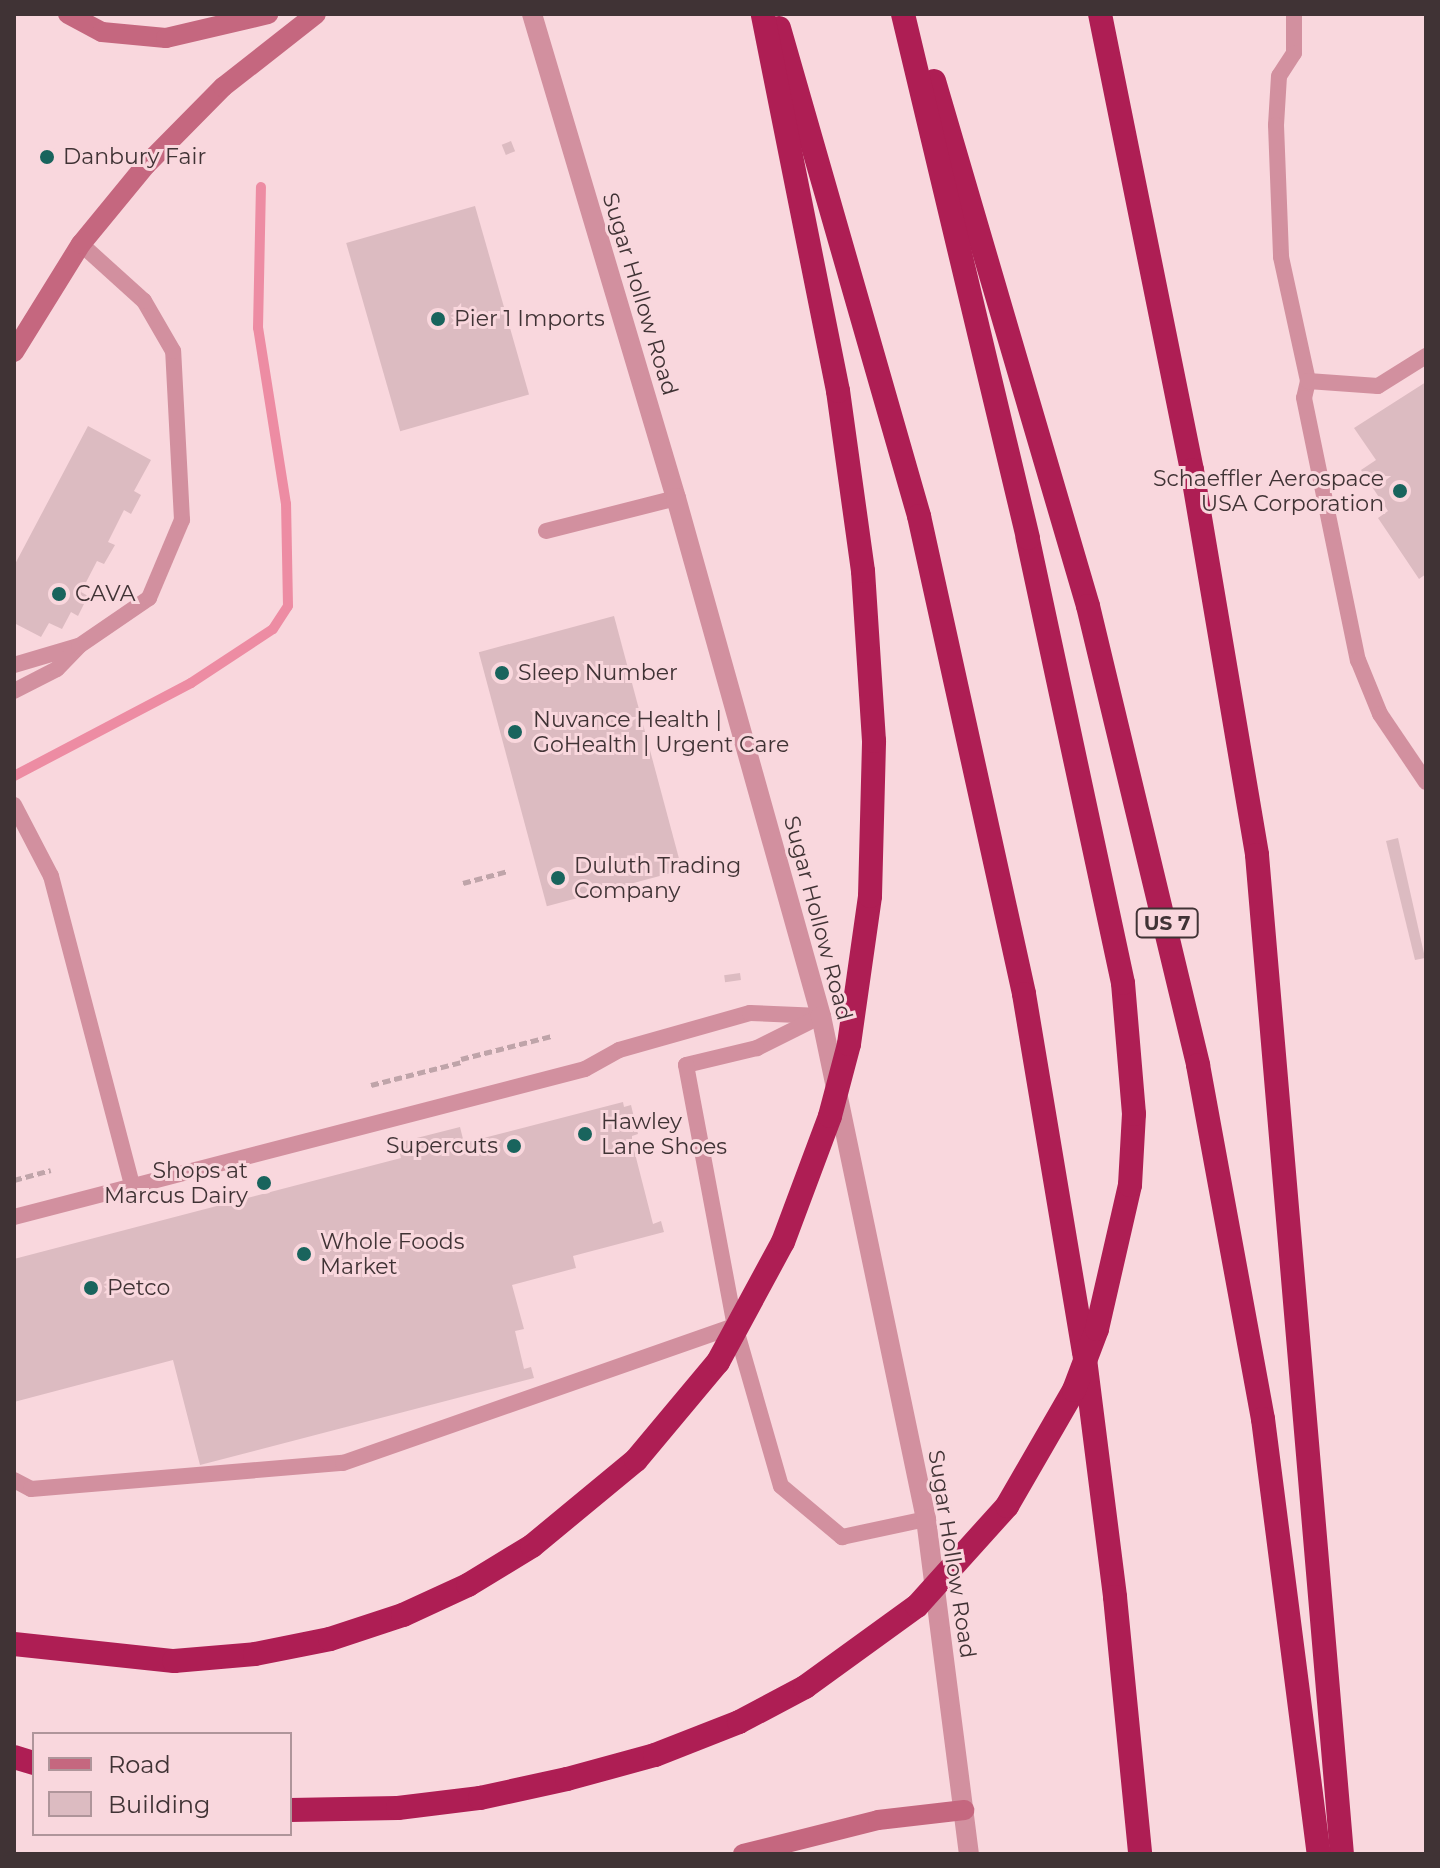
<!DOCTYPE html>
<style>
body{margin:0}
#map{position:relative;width:1440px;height:1868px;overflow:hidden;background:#f9d7dd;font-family:Montserrat,sans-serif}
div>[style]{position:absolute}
.stream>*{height:10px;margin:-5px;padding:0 5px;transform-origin:5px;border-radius:5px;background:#ed8ca3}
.building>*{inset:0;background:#dcbbc1;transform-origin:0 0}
.path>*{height:5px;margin-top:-2.5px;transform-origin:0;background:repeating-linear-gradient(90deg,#bfa4a9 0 8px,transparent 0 12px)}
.service>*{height:16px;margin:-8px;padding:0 8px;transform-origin:8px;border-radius:8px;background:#d2909f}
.tertiary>*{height:20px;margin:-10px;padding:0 10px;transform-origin:10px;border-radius:10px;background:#d2909f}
.secondary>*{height:20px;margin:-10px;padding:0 10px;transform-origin:10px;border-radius:10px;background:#c5677f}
.motorway>*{height:24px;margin:-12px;padding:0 12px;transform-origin:12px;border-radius:12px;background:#ae1e54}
.dots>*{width:22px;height:22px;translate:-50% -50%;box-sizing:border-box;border:4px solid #f9d7dd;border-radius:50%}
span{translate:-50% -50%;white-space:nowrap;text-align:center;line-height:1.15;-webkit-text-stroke:6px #f9d7dd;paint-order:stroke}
.shield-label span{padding:2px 6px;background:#f9d7dd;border:2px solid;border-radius:6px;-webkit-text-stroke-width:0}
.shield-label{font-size:20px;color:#403335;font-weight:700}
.poi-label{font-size:22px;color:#403335}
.left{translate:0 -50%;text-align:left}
.right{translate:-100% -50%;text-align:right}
.street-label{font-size:22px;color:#403335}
.frame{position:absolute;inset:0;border:16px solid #403335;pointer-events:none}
.legend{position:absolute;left:32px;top:1732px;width:260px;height:104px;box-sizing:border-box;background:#f9d7dd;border:2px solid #af959a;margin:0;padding:10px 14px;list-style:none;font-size:24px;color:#403335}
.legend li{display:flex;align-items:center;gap:16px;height:40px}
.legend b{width:40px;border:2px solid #af959a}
</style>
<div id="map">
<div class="stream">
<div style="left:14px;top:776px;width:200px;rotate:-27.7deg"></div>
<div style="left:191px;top:683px;width:98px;rotate:-33.4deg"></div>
<div style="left:273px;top:629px;width:27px;rotate:-57deg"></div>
<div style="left:288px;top:606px;width:102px;rotate:-91.1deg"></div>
<div style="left:286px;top:504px;width:178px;rotate:-99deg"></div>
<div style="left:258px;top:328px;width:141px;rotate:-88.8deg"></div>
</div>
<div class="building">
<div style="left:511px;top:141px;width:11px;height:10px;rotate:68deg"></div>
<div style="left:475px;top:206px;width:196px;height:134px;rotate:74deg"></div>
<div style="clip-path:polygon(1426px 382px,1426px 574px,1419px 579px,1378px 518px,1388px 511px,1361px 470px,1376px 460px,1354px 428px)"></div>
<div style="clip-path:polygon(88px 426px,151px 460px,134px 491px,141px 495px,131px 514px,124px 510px,108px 542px,115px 545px,104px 564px,97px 561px,81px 592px,88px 596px,78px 616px,71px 612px,62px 629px,49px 623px,41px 637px,14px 623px,14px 566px)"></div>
<div style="left:614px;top:616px;width:263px;height:140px;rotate:75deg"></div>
<div style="clip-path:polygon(1398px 838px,1425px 958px,1415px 960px,1386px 841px)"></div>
<div style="left:740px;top:973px;width:7px;height:16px;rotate:82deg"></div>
<div style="clip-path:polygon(623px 1102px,624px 1107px,631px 1105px,638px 1134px,632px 1136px,632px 1142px,653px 1224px,661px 1221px,664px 1232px,573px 1256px,576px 1268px,512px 1285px,524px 1329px,515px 1331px,524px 1369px,531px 1367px,534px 1378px,200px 1465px,173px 1360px,14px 1402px,14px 1259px,401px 1158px,397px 1143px,460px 1127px,464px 1143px)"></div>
</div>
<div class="path">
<div style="left:463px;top:883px;width:47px;rotate:-14.9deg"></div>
<div style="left:461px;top:1059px;width:94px;rotate:-14.2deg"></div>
<div style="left:371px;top:1085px;width:94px;rotate:-14.2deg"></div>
<div style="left:14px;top:1180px;width:38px;rotate:-15deg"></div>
</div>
<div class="service">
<div style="left:1294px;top:14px;width:39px;rotate:90deg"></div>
<div style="left:1294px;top:53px;width:27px;rotate:123deg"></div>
<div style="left:1279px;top:76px;width:49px;rotate:93.5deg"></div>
<div style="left:1276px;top:125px;width:132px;rotate:87.8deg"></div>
<div style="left:1281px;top:257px;width:127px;rotate:77.7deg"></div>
<div style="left:1308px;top:381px;width:17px;rotate:103deg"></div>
<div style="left:1304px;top:398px;width:268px;rotate:78.4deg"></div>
<div style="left:1358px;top:660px;width:58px;rotate:67.8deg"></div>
<div style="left:1380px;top:714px;width:82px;rotate:55.9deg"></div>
<div style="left:1308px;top:381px;width:70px;rotate:4.1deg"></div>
<div style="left:1378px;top:386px;width:57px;rotate:-32deg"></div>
<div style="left:546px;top:531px;width:134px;rotate:-14.2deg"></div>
<div style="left:14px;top:665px;width:67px;rotate:-16.5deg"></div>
<div style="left:14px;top:691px;width:48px;rotate:-27.1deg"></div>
<div style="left:57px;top:669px;width:32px;rotate:-46deg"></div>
<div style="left:79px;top:646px;width:85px;rotate:-34.4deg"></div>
<div style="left:149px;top:598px;width:85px;rotate:-67.1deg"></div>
<div style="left:182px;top:520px;width:169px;rotate:-93deg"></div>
<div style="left:173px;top:351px;width:58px;rotate:-120.1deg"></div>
<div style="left:144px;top:301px;width:85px;rotate:-137.9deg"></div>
<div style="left:14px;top:805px;width:80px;rotate:62.5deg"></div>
<div style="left:51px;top:876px;width:319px;rotate:75.3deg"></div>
<div style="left:14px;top:1217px;width:590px;rotate:-14.53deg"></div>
<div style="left:585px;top:1069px;width:39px;rotate:-29deg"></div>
<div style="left:619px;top:1050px;width:136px;rotate:-15.8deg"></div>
<div style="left:750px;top:1013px;width:71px;rotate:2.4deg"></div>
<div style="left:821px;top:1016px;width:72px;rotate:153.4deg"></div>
<div style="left:757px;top:1048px;width:73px;rotate:166.5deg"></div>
<div style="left:686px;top:1065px;width:266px;rotate:79.4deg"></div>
<div style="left:735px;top:1326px;width:166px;rotate:74deg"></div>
<div style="left:781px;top:1486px;width:80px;rotate:39.9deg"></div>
<div style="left:842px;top:1537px;width:86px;rotate:-12.1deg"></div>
<div style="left:14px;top:1480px;width:19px;rotate:28deg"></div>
<div style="left:31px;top:1489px;width:313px;rotate:-4.8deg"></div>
<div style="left:343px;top:1463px;width:415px;rotate:-19.3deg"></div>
</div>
<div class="tertiary">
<div style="left:532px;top:14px;width:505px;rotate:73.43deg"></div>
<div style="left:676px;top:498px;width:538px;rotate:74.36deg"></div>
<div style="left:821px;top:1016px;width:514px;rotate:78.21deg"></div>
<div style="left:926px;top:1519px;width:338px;rotate:82.7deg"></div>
</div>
<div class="secondary">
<div style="left:68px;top:14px;width:38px;rotate:28deg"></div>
<div style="left:102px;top:32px;width:64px;rotate:5.4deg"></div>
<div style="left:166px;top:38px;width:105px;rotate:-13.2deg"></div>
<div style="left:14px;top:352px;width:127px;rotate:-58.2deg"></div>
<div style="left:81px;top:244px;width:102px;rotate:-50.6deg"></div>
<div style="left:146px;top:165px;width:110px;rotate:-45.4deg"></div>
<div style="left:223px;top:87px;width:118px;rotate:-38.1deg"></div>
<div style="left:743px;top:1854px;width:139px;rotate:-14.1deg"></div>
<div style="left:878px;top:1820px;width:87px;rotate:-6.6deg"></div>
</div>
<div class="motorway">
<div style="left:1100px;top:14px;width:465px;rotate:78.6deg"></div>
<div style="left:1192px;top:470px;width:390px;rotate:80.4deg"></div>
<div style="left:1257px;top:855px;width:1003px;rotate:85.14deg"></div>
<div style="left:779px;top:28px;width:508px;rotate:73.99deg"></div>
<div style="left:919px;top:516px;width:489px;rotate:77.6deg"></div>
<div style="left:1024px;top:994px;width:362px;rotate:80.5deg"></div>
<div style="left:1084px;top:1351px;width:248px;rotate:82.8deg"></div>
<div style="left:1115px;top:1597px;width:258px;rotate:84.4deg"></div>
<div style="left:934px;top:81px;width:547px;rotate:73.65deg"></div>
<div style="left:1088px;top:606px;width:472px;rotate:76.5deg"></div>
<div style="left:1198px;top:1065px;width:360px;rotate:79.6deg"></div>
<div style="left:1263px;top:1419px;width:439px;rotate:82.7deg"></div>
<div style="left:14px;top:1644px;width:161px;rotate:6.1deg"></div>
<div style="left:174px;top:1661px;width:81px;rotate:-4.9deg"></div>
<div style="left:255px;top:1654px;width:76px;rotate:-11.3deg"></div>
<div style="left:330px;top:1639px;width:77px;rotate:-18.2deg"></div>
<div style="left:403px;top:1615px;width:72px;rotate:-24.8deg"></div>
<div style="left:468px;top:1585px;width:75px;rotate:-31.4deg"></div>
<div style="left:532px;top:1546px;width:135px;rotate:-39.6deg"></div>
<div style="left:636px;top:1460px;width:128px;rotate:-50.1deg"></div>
<div style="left:718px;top:1362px;width:136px;rotate:-61.6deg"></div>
<div style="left:783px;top:1242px;width:134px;rotate:-69.5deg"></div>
<div style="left:830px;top:1116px;width:74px;rotate:-75.2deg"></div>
<div style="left:849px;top:1044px;width:149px;rotate:-81.9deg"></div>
<div style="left:870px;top:896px;width:155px;rotate:-88.5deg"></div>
<div style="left:874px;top:741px;width:170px;rotate:-93.7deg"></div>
<div style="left:863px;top:571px;width:182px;rotate:-97.9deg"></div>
<div style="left:838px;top:391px;width:384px;rotate:-101.3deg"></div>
<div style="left:14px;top:1757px;width:21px;rotate:17deg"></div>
<div style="left:290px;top:1810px;width:108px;rotate:-1.1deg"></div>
<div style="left:398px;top:1808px;width:83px;rotate:-7deg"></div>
<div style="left:480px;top:1798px;width:89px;rotate:-12.3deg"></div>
<div style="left:567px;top:1779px;width:91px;rotate:-15.3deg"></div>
<div style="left:655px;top:1755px;width:90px;rotate:-21.4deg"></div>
<div style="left:739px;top:1722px;width:75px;rotate:-27.9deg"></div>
<div style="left:805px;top:1687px;width:138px;rotate:-35.9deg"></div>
<div style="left:917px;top:1606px;width:135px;rotate:-48deg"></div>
<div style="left:1007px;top:1506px;width:134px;rotate:-60deg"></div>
<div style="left:1074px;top:1390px;width:65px;rotate:-69.3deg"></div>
<div style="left:1097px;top:1329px;width:148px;rotate:-77.1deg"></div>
<div style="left:1130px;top:1185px;width:71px;rotate:-86.8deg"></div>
<div style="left:1134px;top:1114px;width:131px;rotate:-94.8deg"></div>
<div style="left:1123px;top:983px;width:455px;rotate:-102.1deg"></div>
<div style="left:1028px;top:538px;width:539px;rotate:-103.42deg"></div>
</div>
<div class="dots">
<div style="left:47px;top:157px;background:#19645d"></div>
<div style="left:438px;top:319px;background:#19645d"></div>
<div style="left:1400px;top:491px;background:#19645d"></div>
<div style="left:59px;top:594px;background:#19645d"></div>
<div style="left:502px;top:673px;background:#19645d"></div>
<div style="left:515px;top:732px;background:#19645d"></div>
<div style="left:558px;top:878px;background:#19645d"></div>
<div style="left:585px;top:1134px;background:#19645d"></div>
<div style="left:514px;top:1146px;background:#19645d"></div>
<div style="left:264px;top:1183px;background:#19645d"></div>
<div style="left:304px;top:1254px;background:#19645d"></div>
<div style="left:91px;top:1288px;background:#19645d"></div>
</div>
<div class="shield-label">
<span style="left:1167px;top:923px">US 7</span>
</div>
<div class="poi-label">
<span class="left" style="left:63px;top:157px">Danbury Fair</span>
<span class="left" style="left:454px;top:319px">Pier 1 Imports</span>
<span class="right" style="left:1384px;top:491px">Schaeffler Aerospace<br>USA Corporation</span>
<span class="left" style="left:75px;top:594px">CAVA</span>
<span class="left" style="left:518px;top:673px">Sleep Number</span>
<span class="left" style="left:533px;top:732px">Nuvance Health |<br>GoHealth | Urgent Care</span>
<span class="left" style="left:574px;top:878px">Duluth Trading<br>Company</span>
<span class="left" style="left:601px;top:1134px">Hawley<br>Lane Shoes</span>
<span class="right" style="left:498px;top:1146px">Supercuts</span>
<span class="right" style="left:248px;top:1183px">Shops at<br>Marcus Dairy</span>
<span class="left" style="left:320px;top:1254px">Whole Foods<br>Market</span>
<span class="left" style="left:107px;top:1288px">Petco</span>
</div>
<div class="street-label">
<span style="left:640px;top:294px;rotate:73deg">Sugar Hollow Road</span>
<span style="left:818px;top:918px;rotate:75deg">Sugar Hollow Road</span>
<span style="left:952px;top:1554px;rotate:81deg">Sugar Hollow Road</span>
</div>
<div class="frame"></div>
<ul class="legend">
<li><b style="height:10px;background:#c5677f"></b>Road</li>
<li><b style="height:22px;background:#dcbbc1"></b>Building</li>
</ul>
</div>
